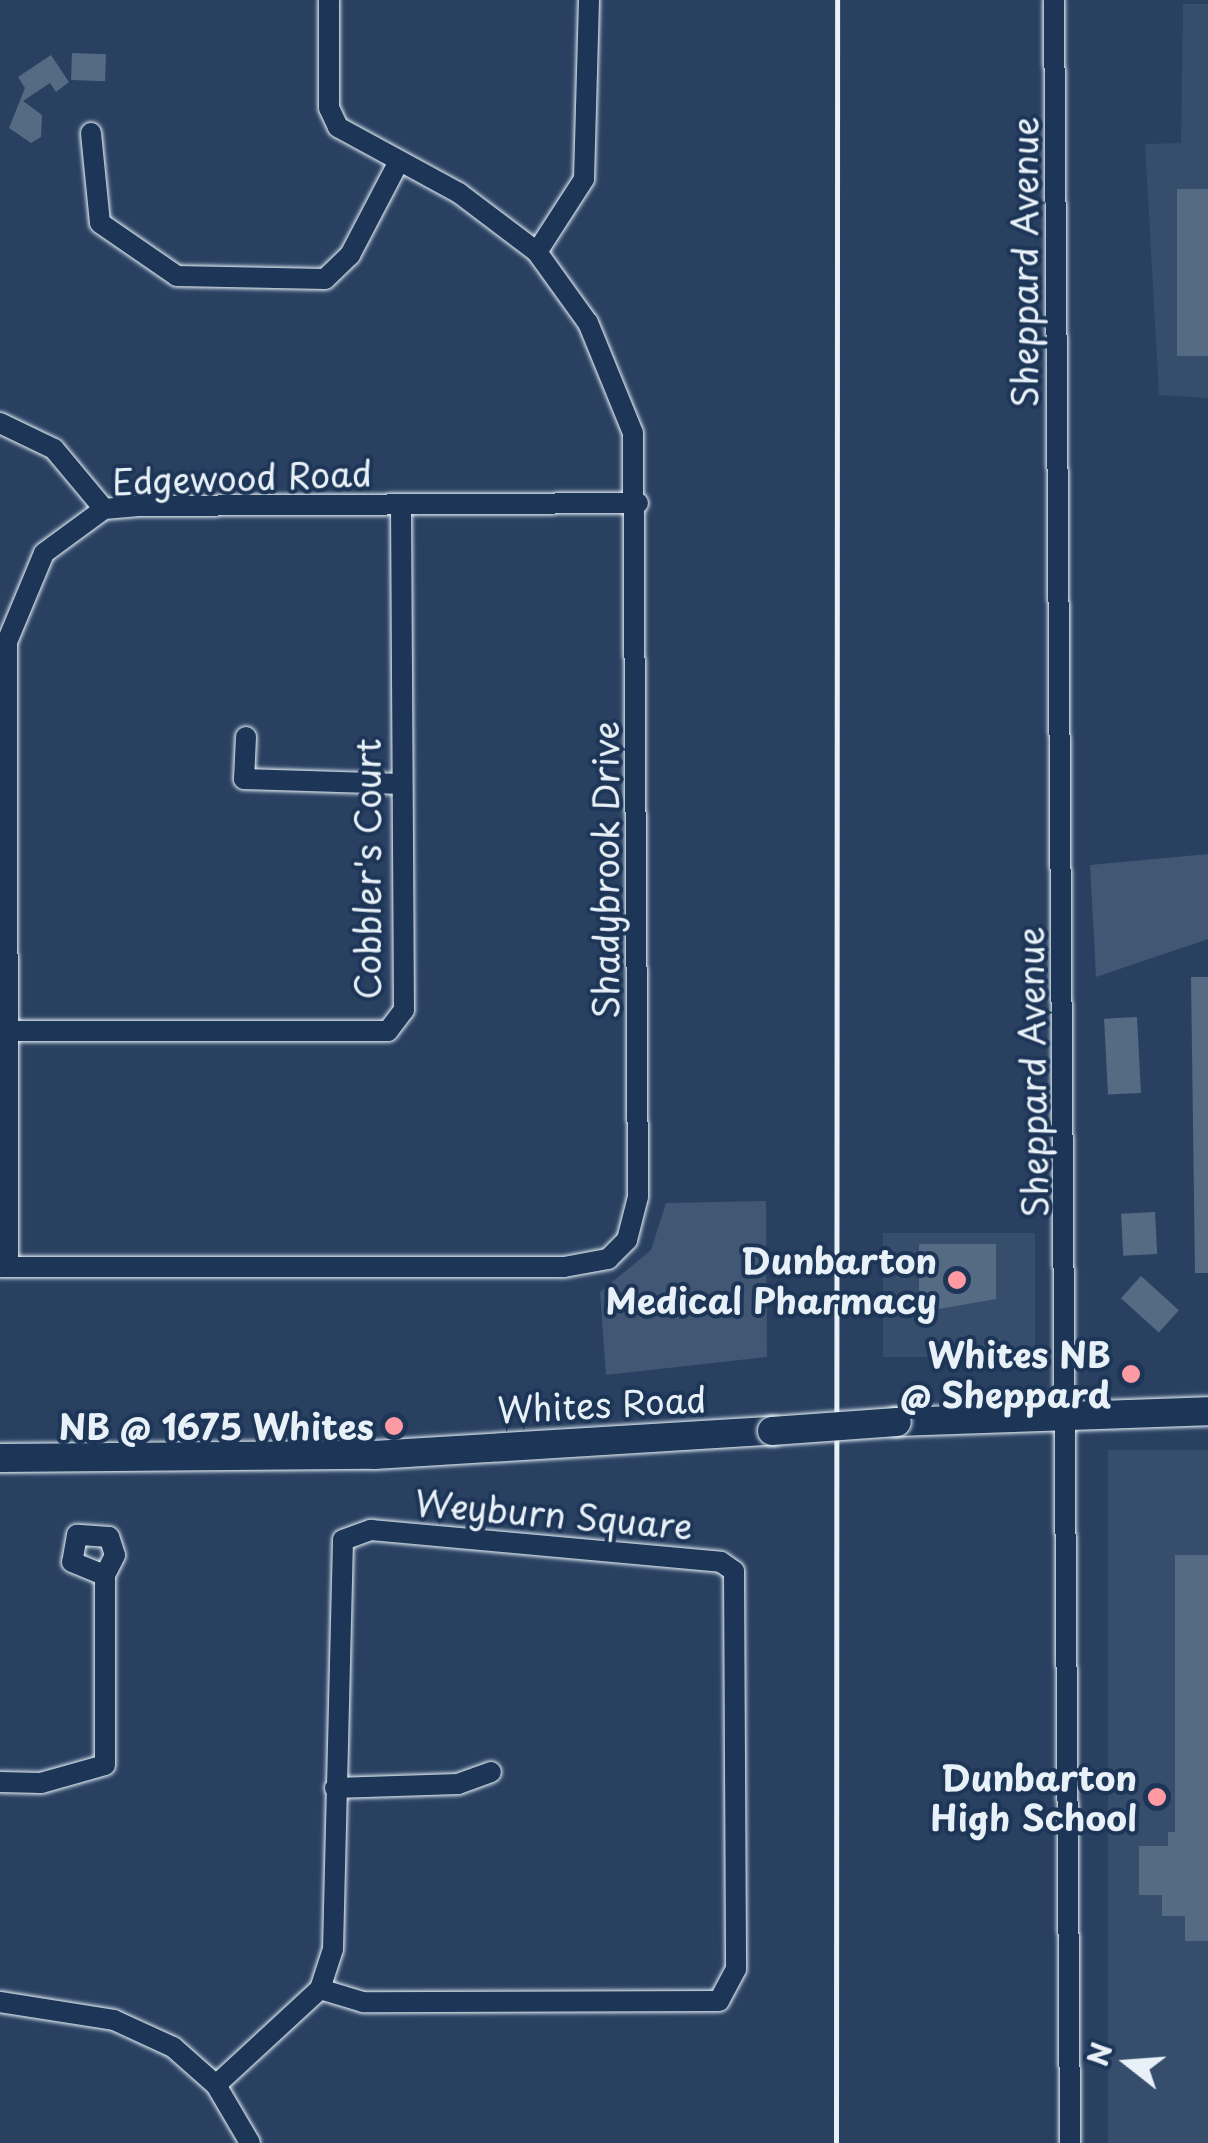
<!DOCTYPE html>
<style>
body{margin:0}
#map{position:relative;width:1208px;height:2143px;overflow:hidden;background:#294061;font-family:"Playpen Sans",sans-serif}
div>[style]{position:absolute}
.built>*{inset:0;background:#364d6b;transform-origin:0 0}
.green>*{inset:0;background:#415774}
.building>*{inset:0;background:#556a83;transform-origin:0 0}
.roads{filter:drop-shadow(0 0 2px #e8f1f8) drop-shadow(0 0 2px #e8f1f8)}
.minor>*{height:20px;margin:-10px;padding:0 10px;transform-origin:10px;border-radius:10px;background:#1d3557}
.major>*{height:28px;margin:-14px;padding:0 14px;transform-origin:14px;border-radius:14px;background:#1d3557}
.rail>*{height:5px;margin:-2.5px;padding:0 2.5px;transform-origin:2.5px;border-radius:2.5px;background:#e8f1f8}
.bridges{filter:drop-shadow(0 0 2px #e8f1f8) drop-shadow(0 0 2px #e8f1f8)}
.major-bridge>*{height:28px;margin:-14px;padding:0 14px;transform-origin:14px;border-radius:14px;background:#1d3557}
.dots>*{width:28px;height:28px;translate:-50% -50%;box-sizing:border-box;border:5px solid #1d3557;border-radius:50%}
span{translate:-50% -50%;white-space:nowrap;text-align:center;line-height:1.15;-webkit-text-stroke:8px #1d3557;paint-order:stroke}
.street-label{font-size:35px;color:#e8f1f8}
.poi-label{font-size:35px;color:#e8f1f8;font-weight:700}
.right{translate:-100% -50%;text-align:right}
.north{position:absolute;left:1078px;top:2013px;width:100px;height:100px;-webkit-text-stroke:8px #1d3557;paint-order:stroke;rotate:287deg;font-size:28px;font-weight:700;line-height:40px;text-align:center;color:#e8f1f8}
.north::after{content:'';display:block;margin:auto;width:35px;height:45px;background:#e8f1f8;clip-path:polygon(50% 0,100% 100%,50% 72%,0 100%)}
</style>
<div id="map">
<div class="built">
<div style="clip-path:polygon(1183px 4px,1208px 4px,1208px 398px,1159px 395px,1145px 144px,1181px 143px)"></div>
<div style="left:883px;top:1233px;width:152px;height:124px"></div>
<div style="left:1208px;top:1450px;width:693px;height:100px;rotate:90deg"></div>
</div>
<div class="green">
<div style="clip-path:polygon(1208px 854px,1208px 939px,1096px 977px,1090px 865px)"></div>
<div style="clip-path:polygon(766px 1201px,767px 1357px,606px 1375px,600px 1292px,651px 1250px,666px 1203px)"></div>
</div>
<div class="building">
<div style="left:72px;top:53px;width:34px;height:27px;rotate:2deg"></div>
<div style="clip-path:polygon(51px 55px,69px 82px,56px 92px,50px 83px,23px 101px,42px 115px,41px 137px,31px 143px,9px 128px,25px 88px,18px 77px)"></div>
<div style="left:1208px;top:189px;width:167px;height:31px;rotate:90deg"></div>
<div style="clip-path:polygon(1191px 977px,1208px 977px,1208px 1273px,1195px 1273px)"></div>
<div style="left:1137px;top:1017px;width:76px;height:33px;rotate:87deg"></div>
<div style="left:1155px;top:1212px;width:42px;height:34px;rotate:87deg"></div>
<div style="clip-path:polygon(919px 1244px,996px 1244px,996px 1299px,939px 1309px,939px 1298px,919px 1298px)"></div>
<div style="left:1141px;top:1276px;width:51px;height:30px;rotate:42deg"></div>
<div style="clip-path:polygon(1175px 1555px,1208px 1555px,1208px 1941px,1185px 1941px,1185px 1916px,1162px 1916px,1162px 1895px,1139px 1895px,1139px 1846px,1168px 1846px,1168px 1832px,1175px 1832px)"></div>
</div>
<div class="roads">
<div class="minor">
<div style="left:1054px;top:0;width:2143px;rotate:89.57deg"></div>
<div style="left:91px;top:133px;width:90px;rotate:84.3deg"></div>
<div style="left:100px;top:223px;width:93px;rotate:34.5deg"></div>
<div style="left:177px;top:276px;width:148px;rotate:1.2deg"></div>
<div style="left:325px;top:279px;width:35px;rotate:-44deg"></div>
<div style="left:350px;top:255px;width:104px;rotate:-62.4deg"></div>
<div style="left:537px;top:252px;width:87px;rotate:-57.2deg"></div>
<div style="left:584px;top:179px;width:179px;rotate:-88.4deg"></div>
<div style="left:0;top:423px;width:60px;rotate:25.7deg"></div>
<div style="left:54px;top:449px;width:78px;rotate:50.2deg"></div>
<div style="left:246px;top:737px;width:42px;rotate:92.7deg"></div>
<div style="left:244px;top:779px;width:158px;rotate:1.8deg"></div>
<div style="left:10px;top:1031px;width:378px"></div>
<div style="left:388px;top:1031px;width:26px;rotate:-53deg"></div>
<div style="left:404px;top:1010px;width:505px;rotate:-90.34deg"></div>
<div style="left:0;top:1267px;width:564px"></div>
<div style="left:564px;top:1267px;width:45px;rotate:-10.3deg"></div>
<div style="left:608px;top:1259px;width:27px;rotate:-45deg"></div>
<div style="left:627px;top:1240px;width:44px;rotate:-75.7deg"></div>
<div style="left:638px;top:1197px;width:764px;rotate:-90.37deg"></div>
<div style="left:633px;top:433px;width:119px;rotate:-112.2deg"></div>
<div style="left:588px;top:323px;width:87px;rotate:-125.7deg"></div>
<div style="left:537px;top:252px;width:98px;rotate:-142.9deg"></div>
<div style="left:459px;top:193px;width:138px;rotate:-151.4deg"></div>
<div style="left:338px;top:127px;width:21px;rotate:-115deg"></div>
<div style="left:329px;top:108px;width:108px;rotate:-90deg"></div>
<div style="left:8px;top:1267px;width:625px;rotate:-90.09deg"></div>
<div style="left:7px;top:642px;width:96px;rotate:-67.4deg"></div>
<div style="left:44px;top:553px;width:74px;rotate:-36.3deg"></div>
<div style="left:104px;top:509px;width:32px;rotate:-5deg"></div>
<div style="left:136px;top:506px;width:502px;rotate:-0.34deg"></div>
<div style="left:0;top:1782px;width:41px;rotate:1.4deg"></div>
<div style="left:41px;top:1783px;width:66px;rotate:-15.7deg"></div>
<div style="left:105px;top:1765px;width:190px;rotate:-90deg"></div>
<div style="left:105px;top:1575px;width:22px;rotate:-63deg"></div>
<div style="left:115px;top:1555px;width:19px;rotate:-108deg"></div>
<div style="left:109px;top:1537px;width:32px;rotate:-176deg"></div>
<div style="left:77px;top:1535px;width:27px;rotate:100deg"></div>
<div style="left:72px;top:1562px;width:35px;rotate:22deg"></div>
<div style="left:335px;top:1788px;width:123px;rotate:-1.9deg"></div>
<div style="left:458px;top:1784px;width:35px;rotate:-20deg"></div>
<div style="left:0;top:2002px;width:115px;rotate:9deg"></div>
<div style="left:114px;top:2020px;width:65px;rotate:24.6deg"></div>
<div style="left:173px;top:2047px;width:57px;rotate:41.5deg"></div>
<div style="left:216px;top:2085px;width:67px;rotate:59.6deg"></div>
<div style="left:216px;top:2085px;width:142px;rotate:-42.7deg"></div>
<div style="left:320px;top:1989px;width:42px;rotate:-72deg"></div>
<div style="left:333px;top:1949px;width:409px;rotate:-88.6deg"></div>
<div style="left:343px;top:1540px;width:30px;rotate:-20deg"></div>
<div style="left:371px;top:1530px;width:351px;rotate:5.2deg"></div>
<div style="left:721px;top:1562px;width:16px;rotate:35deg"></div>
<div style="left:734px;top:1571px;width:398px;rotate:89.7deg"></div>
<div style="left:736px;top:1969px;width:36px;rotate:118deg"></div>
<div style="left:719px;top:2001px;width:356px;rotate:179.8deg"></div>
<div style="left:363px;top:2002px;width:45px;rotate:-163.2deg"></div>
</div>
<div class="major">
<div style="left:897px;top:1422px;width:311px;rotate:-2deg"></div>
<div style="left:0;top:1458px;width:374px;rotate:-0.5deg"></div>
<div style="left:374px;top:1455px;width:399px;rotate:-3.5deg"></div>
</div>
</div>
<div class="rail">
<div style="left:836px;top:2143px;width:2143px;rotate:-89.97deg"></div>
</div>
<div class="bridges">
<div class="major-bridge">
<div style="left:772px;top:1431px;width:125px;rotate:-4.1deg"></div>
</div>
</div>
<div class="dots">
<div style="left:957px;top:1280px;background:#ff9aa2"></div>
<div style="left:1131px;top:1374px;background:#ff9aa2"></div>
<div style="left:394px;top:1426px;background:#ff9aa2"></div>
<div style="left:1157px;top:1797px;background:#ff9aa2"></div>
</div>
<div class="street-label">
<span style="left:1024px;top:262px;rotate:-90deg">Sheppard Avenue</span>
<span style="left:242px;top:477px;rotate:-2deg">Edgewood Road</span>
<span style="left:367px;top:869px;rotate:-90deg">Cobbler's Court</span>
<span style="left:605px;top:870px;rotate:-90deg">Shadybrook Drive</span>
<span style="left:1032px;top:1072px;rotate:-91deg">Sheppard Avenue</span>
<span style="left:602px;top:1404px;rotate:-3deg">Whites Road</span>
<span style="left:554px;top:1514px;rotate:5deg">Weyburn Square</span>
</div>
<div class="poi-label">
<span class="right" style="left:937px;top:1280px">Dunbarton<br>Medical Pharmacy</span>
<span class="right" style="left:1111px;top:1374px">Whites NB<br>@ Sheppard</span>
<span class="right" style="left:374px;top:1426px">NB @ 1675 Whites</span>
<span class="right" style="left:1137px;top:1797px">Dunbarton<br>High School</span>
</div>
<div class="north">N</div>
</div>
